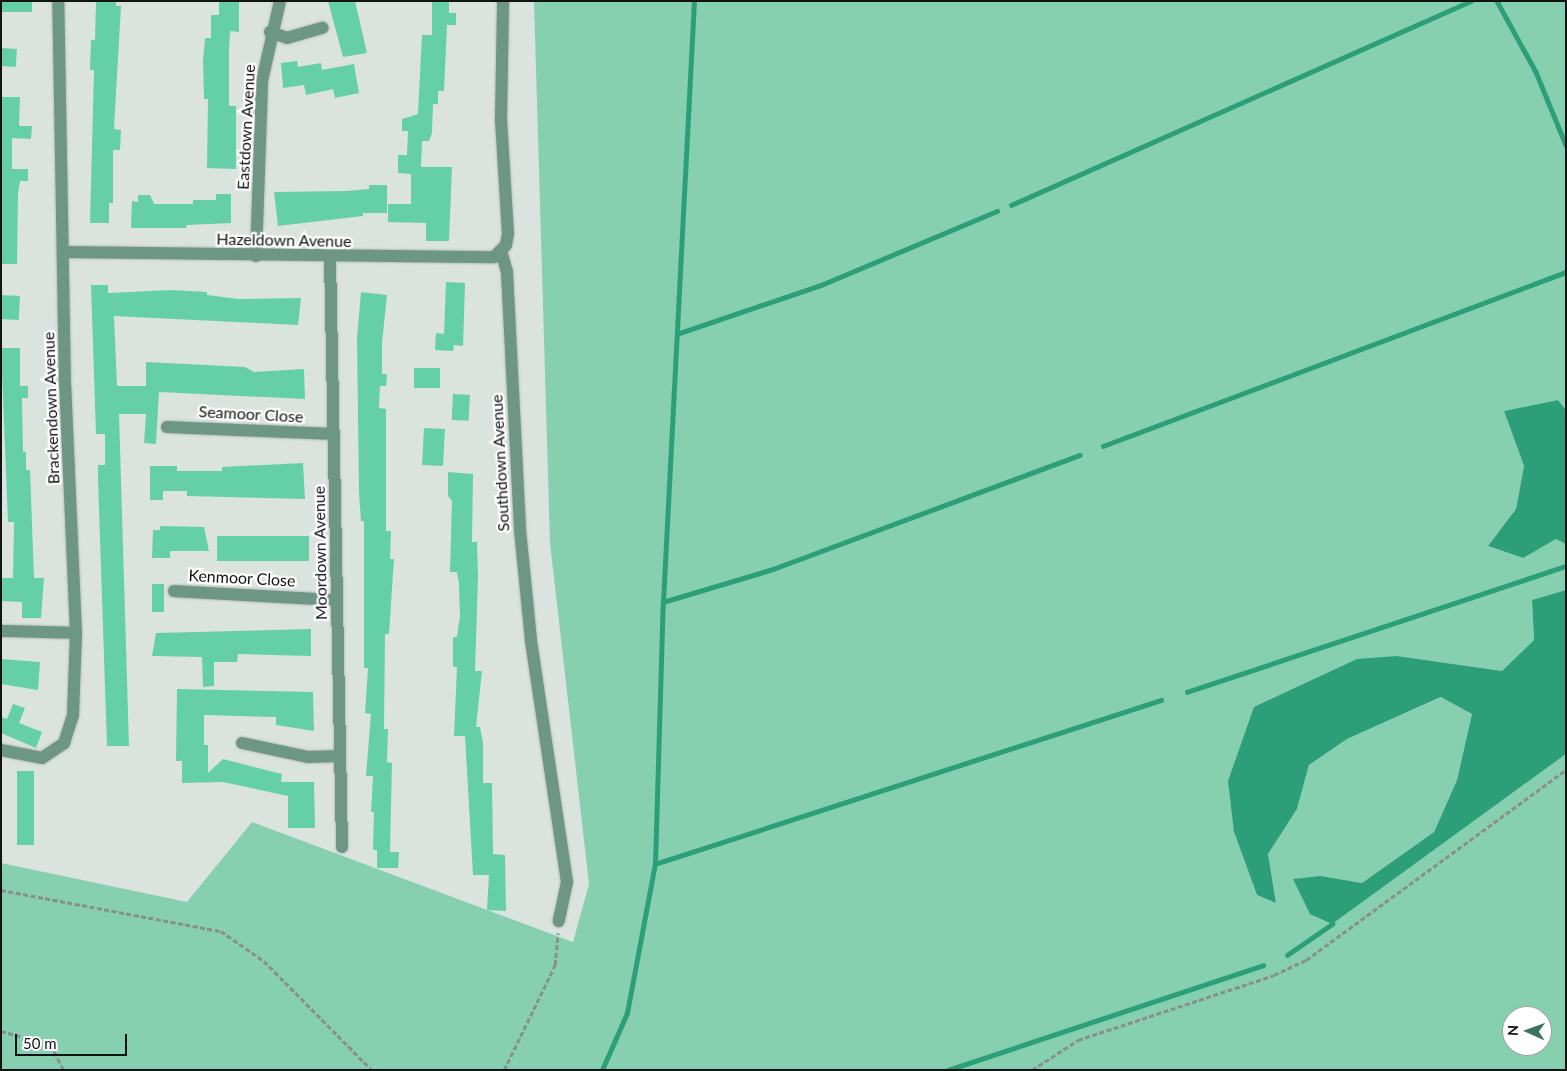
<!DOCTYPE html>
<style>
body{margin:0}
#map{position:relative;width:1567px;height:1071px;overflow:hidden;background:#dbe3df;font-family:Lato,sans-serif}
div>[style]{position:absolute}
.green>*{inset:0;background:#86d0b1}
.water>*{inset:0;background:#2c9f79}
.stream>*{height:4.5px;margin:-2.25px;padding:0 2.25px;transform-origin:2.25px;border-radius:2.25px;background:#2c9f79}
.building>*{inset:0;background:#65d0a7;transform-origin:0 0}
.path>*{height:2.5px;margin-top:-1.25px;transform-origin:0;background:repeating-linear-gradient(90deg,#898f8c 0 5px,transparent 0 7.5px)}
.roads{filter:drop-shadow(0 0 1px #b7beba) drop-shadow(0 0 1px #b7beba)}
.minor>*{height:12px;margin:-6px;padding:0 6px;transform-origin:6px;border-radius:6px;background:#6d9684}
span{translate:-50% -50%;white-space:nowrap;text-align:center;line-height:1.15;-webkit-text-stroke:4.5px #fff;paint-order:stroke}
.street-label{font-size:16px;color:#111412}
.frame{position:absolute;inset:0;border:2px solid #111412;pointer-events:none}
.north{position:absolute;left:1502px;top:1006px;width:50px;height:50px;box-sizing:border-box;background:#fff;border:1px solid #a0a1a0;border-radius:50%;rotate:272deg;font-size:14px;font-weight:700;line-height:20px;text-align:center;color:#111412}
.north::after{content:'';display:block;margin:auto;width:18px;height:22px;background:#3a745e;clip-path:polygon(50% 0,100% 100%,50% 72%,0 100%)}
.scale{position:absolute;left:15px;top:1034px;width:112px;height:22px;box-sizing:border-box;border:2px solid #111412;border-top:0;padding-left:6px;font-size:15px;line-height:18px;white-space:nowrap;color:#111412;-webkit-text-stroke:4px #fff;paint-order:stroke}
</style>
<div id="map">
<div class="green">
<div style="clip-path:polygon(evenodd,534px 1px,1566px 1px,1566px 410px,1558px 400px,1504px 411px,1524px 466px,1516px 509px,1488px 546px,1522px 558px,1556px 539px,1566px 544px,1566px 590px,1532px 600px,1534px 640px,1502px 671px,1397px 656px,1234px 832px,1257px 895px,1276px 903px,1268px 854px,1297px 809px,1309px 765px,1347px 739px,1442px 697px,1472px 714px,1457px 780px,1434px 832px,1362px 883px,1321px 876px,1332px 923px,1566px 754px,1566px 1070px,1px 1070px,1px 863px,187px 902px,252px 822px,573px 942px,589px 884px,550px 543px,534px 1px,1512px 1016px,1542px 1016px,1542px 1046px,1512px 1046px,1512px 1016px)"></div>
</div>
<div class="water">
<div style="clip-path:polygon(1558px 400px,1566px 410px,1566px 544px,1556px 539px,1523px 558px,1488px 546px,1516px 509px,1524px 466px,1504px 411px)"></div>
<div style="clip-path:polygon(1566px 590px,1566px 754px,1332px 924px,1310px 914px,1293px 879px,1321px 876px,1362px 883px,1434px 832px,1457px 780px,1472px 714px,1441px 697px,1347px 739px,1309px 765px,1297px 809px,1268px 854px,1276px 903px,1257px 895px,1234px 832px,1228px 781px,1254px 707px,1357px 659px,1397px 656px,1502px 671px,1534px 640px,1532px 600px)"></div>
</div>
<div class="stream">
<div style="left:1497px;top:1px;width:81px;rotate:61.2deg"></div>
<div style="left:1536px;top:72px;width:79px;rotate:67.7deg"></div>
<div style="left:1011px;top:205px;width:503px;rotate:-23.92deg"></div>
<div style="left:677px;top:334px;width:152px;rotate:-18.8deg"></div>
<div style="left:821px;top:285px;width:191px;rotate:-22.8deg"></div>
<div style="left:1103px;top:446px;width:495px;rotate:-20.6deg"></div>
<div style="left:663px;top:602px;width:115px;rotate:-16.7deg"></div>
<div style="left:773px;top:569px;width:327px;rotate:-20.4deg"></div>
<div style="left:1187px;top:692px;width:399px;rotate:-18.4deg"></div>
<div style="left:655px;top:864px;width:532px;rotate:-17.96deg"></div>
<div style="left:1287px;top:955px;width:55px;rotate:-34.6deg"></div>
<div style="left:602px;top:1070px;width:62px;rotate:-66.3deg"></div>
<div style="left:627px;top:1013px;width:152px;rotate:-79.4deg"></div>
<div style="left:655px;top:864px;width:262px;rotate:-88.3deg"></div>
<div style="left:663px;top:602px;width:602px;rotate:-87.05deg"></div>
<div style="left:948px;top:1070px;width:332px;rotate:-18.4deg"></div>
</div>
<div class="building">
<div style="left:1px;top:1px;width:31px;height:11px"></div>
<div style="clip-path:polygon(96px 1px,116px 1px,116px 6px,121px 6px,114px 129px,121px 130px,120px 150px,113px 150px,113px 203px,109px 203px,109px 223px,90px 223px,94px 70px,90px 70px,91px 40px,95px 40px)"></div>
<div style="clip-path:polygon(219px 1px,239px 1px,239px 32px,230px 31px,229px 51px,229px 106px,236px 106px,236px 169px,207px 168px,208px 99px,204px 99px,203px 60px,205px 38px,211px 38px,211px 15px,219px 15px)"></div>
<div style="clip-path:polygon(328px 1px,355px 1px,367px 53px,343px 57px)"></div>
<div style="clip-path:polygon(432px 1px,449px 1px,449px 13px,456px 13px,456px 25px,447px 25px,444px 91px,438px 91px,438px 104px,433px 104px,432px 133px,429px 141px,422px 141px,421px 167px,452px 167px,449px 241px,426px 241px,426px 223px,388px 222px,388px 204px,411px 204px,411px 174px,398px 173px,398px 155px,407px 155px,408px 131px,402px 131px,402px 119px,418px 114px,422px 35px,432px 35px)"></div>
<div style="left:1px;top:48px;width:16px;height:18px;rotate:4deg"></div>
<div style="clip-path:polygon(297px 61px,298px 67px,321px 63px,322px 70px,354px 64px,359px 93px,335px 98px,333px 89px,306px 95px,304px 85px,283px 88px,281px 63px)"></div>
<div style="clip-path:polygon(1px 97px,20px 97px,19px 126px,32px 126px,31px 139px,12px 138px,12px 169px,28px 169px,28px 181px,20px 181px,18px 193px,17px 264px,1px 264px)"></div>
<div style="clip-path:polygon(369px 185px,387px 185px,387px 213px,363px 213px,363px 216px,278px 226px,274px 192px,347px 191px,369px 189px)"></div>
<div style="clip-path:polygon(216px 194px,231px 194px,231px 223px,187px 225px,186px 228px,131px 228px,132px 201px,138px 202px,138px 195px,150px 195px,154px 204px,193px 204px,193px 200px,216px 200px)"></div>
<div style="clip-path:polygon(446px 282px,465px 283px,463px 346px,454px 345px,453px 351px,435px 350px,436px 333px,444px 334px)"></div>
<div style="clip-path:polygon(91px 285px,108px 285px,108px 293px,172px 290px,207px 292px,207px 295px,238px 299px,301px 298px,298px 325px,114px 316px,117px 386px,146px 386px,146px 362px,245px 367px,254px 372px,304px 369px,305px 399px,159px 392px,156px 444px,144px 443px,146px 414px,119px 414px,129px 746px,107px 746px,98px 479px,98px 465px,105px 465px,105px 434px,96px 434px)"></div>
<div style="clip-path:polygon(361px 292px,387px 295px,382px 343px,382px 374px,387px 374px,386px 386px,380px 386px,379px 408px,386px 409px,386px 531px,391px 531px,390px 559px,394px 559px,389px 634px,385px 634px,384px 729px,388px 729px,387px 762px,392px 763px,390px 852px,399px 852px,398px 868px,377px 868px,377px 850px,373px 850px,374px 812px,371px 812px,373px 776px,366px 776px,371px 714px,365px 713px,368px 668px,364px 668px,364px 521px,361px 521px,359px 493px,357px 339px)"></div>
<div style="left:1px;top:295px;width:19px;height:24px;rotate:3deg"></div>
<div style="clip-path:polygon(1px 348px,20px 348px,20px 386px,28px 386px,28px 398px,22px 398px,23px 452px,26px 452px,26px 470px,30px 470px,34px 578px,44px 578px,41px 618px,22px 618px,22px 602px,1px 601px,1px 578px,13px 578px,14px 522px,8px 522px)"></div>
<div style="left:440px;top:368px;width:20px;height:26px;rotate:90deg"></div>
<div style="left:453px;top:394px;width:17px;height:26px;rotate:3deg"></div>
<div style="left:424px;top:428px;width:21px;height:37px;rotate:3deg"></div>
<div style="clip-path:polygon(303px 463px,305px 499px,187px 496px,187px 491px,163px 491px,163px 500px,150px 500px,150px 466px,177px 466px,177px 471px,222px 471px,222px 467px)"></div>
<div style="clip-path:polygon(448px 472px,473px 474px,472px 542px,477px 542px,478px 577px,475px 671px,482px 671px,476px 727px,480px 727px,483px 743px,483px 783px,492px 783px,493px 854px,505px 855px,506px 911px,487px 910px,489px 875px,473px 875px,465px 736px,454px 736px,457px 667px,453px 667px,453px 637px,457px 637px,460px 616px,459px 584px,457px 572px,450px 572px,452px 501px,448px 496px)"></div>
<div style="clip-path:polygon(160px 526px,204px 527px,209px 551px,170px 551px,170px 558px,152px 558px,153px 530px,160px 530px)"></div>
<div style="left:309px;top:536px;width:25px;height:92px;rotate:90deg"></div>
<div style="left:152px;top:584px;width:12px;height:28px"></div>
<div style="clip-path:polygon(311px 629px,311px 656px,238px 654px,237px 662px,214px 662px,214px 686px,203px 687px,202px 657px,152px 656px,156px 633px)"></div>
<div style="clip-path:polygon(1px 659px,40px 662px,38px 690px,1px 684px)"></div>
<div style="clip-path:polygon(177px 689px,313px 692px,314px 731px,276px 725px,276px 717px,204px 715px,204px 745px,208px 745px,208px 773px,223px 759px,282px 774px,281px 782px,314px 782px,315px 828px,288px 828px,288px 796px,223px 782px,182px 783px,182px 761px,176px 761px)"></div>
<div style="clip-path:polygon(13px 704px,25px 708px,19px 723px,42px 732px,36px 748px,1px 733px,1px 717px,7px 719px)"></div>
<div style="left:17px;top:771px;width:17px;height:74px"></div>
</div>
<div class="path">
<div style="left:1px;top:890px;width:224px;rotate:10.6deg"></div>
<div style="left:221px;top:931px;width:52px;rotate:34.9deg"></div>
<div style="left:264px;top:961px;width:153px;rotate:45.3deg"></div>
<div style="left:1px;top:1031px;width:52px;rotate:15.6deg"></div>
<div style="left:51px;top:1045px;width:28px;rotate:63deg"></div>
<div style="left:504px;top:1070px;width:117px;rotate:-64.1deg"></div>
<div style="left:555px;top:965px;width:32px;rotate:-85deg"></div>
<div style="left:1032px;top:1070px;width:55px;rotate:-33.1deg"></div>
<div style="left:1078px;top:1040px;width:206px;rotate:-18.3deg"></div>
<div style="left:1274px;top:975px;width:35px;rotate:-25deg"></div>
<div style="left:1306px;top:960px;width:322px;rotate:-36.2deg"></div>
</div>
<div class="roads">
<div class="minor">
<div style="left:270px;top:32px;width:18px;rotate:19deg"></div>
<div style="left:287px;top:38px;width:37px;rotate:-16deg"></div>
<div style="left:501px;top:251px;width:22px;rotate:74deg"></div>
<div style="left:507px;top:272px;width:258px;rotate:87.1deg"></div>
<div style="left:520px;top:530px;width:112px;rotate:84.3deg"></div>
<div style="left:531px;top:641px;width:244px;rotate:81.5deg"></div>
<div style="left:567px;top:882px;width:40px;rotate:102deg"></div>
<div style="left:64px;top:252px;width:430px;rotate:0.7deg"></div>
<div style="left:494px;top:257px;width:17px;rotate:-45deg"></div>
<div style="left:506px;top:245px;width:11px;rotate:-80deg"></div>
<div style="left:508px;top:234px;width:114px;rotate:-93.5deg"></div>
<div style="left:501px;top:120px;width:119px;rotate:-89deg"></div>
<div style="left:256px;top:256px;width:175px;rotate:-88deg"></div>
<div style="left:262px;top:81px;width:82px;rotate:-77.3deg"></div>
<div style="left:330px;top:258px;width:589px;rotate:88.83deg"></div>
<div style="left:167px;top:427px;width:167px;rotate:2.4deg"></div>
<div style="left:174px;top:591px;width:163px;rotate:3.2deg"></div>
<div style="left:1px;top:631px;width:75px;rotate:1.5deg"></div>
<div style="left:242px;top:743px;width:67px;rotate:12deg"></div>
<div style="left:308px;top:757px;width:32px;rotate:-2deg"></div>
<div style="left:1px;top:750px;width:42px;rotate:11deg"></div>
<div style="left:42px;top:758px;width:27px;rotate:-34deg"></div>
<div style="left:64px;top:743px;width:29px;rotate:-72deg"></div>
<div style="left:73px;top:715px;width:82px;rotate:-87.9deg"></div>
<div style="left:76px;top:633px;width:247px;rotate:-92.5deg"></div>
<div style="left:65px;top:386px;width:385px;rotate:-91deg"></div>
</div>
</div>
<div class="street-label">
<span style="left:246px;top:127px;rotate:-87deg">Eastdown Avenue</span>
<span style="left:284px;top:240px;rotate:1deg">Hazeldown Avenue</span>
<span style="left:51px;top:408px;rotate:-92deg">Brackendown Avenue</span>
<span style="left:251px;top:414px;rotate:3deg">Seamoor Close</span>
<span style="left:500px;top:463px;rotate:-93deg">Southdown Avenue</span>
<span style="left:320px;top:553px;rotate:-91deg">Moordown Avenue</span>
<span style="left:242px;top:578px;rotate:3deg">Kenmoor Close</span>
</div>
<div class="frame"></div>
<div class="north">N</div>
<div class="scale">50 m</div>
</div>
